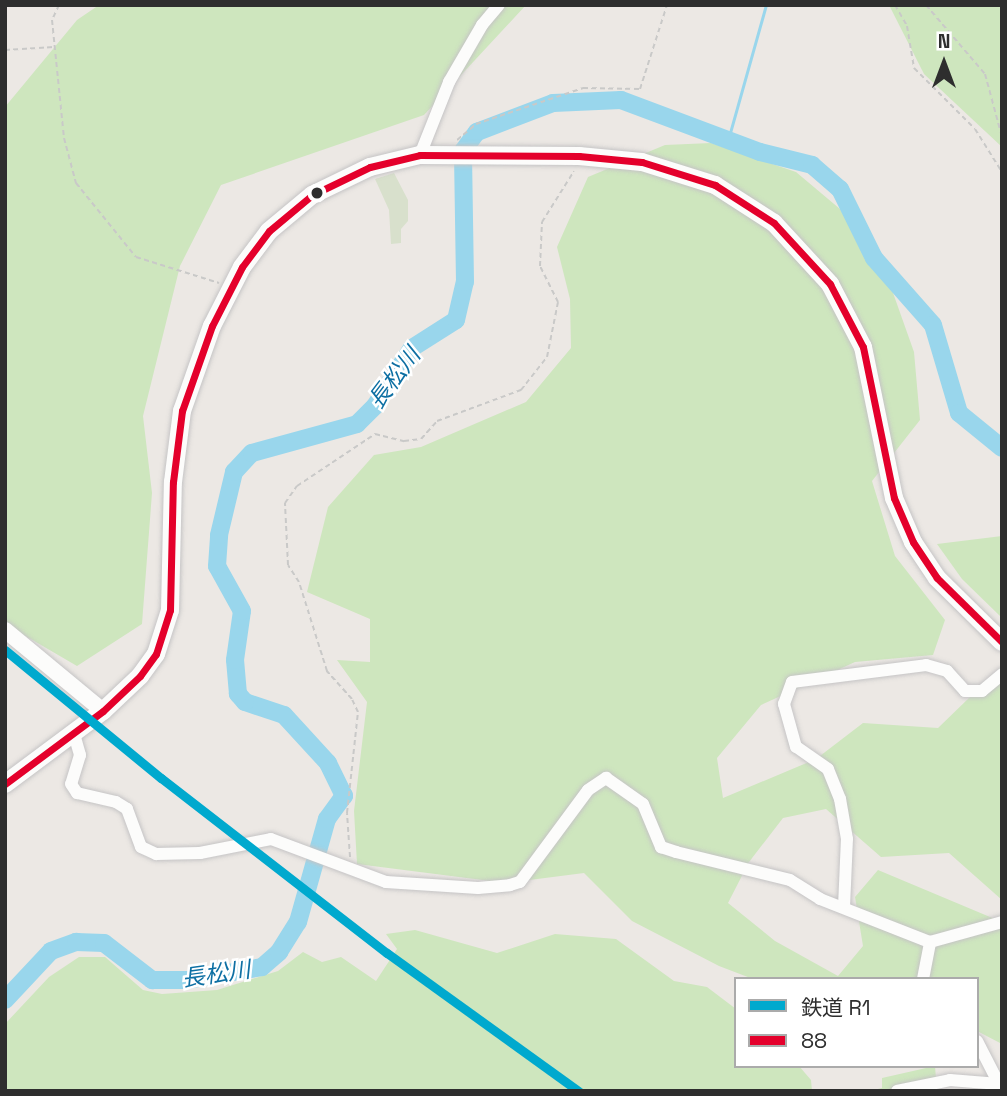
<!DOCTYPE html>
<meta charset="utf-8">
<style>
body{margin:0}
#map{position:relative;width:1007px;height:1096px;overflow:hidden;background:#ece8e4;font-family:"Space Grotesk","Noto Sans JP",sans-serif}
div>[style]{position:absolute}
.green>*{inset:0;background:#cee6be}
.cemetery>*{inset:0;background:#d8e0cc}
.stream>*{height:2.5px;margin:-1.25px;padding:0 1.25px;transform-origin:1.25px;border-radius:1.25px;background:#99d6ec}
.river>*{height:18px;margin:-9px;padding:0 9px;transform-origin:9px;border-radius:9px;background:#99d6ec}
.path>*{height:2px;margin-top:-1px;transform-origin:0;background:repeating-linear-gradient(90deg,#c9c9c8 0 5px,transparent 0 8.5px)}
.roads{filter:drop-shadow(0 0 2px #c5c4c5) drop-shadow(0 0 2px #c5c4c5)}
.minor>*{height:12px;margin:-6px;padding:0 6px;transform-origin:6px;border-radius:6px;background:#fcfcfb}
.tertiary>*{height:16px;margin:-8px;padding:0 8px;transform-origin:8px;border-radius:8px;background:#fcfcfb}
.secondary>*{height:18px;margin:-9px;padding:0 9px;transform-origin:9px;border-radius:9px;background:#fcfcfb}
.bus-1>*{height:7px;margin:-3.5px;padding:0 3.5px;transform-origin:3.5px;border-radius:3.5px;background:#e4002b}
.rail-1>*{height:9px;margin:-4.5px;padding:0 4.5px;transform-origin:4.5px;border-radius:4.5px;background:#00a9ce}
.dots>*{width:19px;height:19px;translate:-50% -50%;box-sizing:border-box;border:4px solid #fff;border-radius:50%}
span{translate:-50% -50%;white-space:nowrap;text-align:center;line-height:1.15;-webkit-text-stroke:5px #fff;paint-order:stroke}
.water-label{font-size:23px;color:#0d6fa3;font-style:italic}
.frame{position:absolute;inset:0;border:7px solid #2e2e2e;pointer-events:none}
.legend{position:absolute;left:734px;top:977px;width:245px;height:91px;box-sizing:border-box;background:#fff;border:2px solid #ababab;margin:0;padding:9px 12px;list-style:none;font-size:21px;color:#2e2e2e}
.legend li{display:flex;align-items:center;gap:14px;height:35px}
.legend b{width:35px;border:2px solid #ababab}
.north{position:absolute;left:909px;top:28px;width:70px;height:70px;-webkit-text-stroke:5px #fff;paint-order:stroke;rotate:0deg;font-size:19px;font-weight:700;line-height:28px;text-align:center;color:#2e2e2e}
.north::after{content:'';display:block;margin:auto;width:24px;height:32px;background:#2e2e2e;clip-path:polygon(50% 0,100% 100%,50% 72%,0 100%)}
</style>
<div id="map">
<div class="green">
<div style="clip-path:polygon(99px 5px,526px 5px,424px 115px,221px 185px,180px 266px,143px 416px,152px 493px,142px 624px,77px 666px,5px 624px,5px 107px,77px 20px)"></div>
<div style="clip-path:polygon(889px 5px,1002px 5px,1002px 147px,924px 74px)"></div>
<div style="clip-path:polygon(711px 143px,796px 172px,840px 209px,892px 290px,914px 352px,920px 420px,872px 481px,895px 556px,945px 620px,933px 655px,855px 662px,761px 705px,717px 758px,723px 798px,816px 759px,863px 723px,938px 728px,1002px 666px,1002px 900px,949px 853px,881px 857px,826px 809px,783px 818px,749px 862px,728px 903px,775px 941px,838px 976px,863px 946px,855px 897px,878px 870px,1002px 922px,1002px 1044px,977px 1031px,977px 979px,753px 979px,719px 966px,632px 921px,584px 873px,506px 883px,357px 864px,354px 811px,367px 702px,337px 660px,370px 662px,370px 619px,307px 592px,328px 507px,374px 455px,421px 447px,526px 402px,571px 348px,570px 299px,557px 247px,588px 177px,665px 145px)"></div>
<div style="clip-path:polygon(1002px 536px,1002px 616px,1001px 617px,962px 579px,937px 544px)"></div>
<div style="clip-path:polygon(415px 930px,497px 953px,555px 934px,616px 939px,674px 981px,707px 987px,736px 1009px,736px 1066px,799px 1066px,811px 1080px,812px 1091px,5px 1091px,5px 1024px,49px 977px,79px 957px,105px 957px,143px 990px,162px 994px,217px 990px,278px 971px,303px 952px,322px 962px,341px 957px,376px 981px,397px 949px,386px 934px)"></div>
<div style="clip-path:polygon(935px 1066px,937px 1091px,869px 1091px,882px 1088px,882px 1078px)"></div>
</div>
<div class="cemetery">
<div style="clip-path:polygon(394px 173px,408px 200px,408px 221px,401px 229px,401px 243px,391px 244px,389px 210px,375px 179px)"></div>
</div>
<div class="stream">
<div style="left:728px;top:140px;width:140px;rotate:-74.3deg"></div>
</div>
<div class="river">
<div style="left:5px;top:1000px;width:67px;rotate:-46.8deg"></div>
<div style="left:51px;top:951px;width:27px;rotate:-20deg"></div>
<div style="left:76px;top:942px;width:28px;rotate:2deg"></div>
<div style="left:104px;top:943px;width:61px;rotate:37.6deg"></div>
<div style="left:152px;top:980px;width:35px"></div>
<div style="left:187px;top:980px;width:76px;rotate:-9.8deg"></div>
<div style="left:262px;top:967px;width:23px;rotate:-41deg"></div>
<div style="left:279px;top:952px;width:36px;rotate:-58deg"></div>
<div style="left:298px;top:922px;width:107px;rotate:-74.3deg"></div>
<div style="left:327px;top:819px;width:29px;rotate:-54deg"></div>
<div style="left:344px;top:796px;width:37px;rotate:-116deg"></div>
<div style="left:328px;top:763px;width:65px;rotate:-132.5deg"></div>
<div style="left:284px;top:715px;width:41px;rotate:-161.6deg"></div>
<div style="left:245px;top:702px;width:11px;rotate:-131deg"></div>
<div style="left:238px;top:694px;width:34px;rotate:-95deg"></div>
<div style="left:235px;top:660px;width:49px;rotate:-81.9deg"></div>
<div style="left:242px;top:611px;width:51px;rotate:-119.1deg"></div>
<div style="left:217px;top:566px;width:31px;rotate:-86deg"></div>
<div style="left:219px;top:535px;width:65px;rotate:-76.6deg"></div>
<div style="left:234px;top:472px;width:26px;rotate:-47deg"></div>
<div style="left:252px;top:453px;width:109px;rotate:-15.4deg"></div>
<div style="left:357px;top:424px;width:25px;rotate:-45deg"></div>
<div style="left:375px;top:406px;width:69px;rotate:-57.5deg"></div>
<div style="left:412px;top:348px;width:52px;rotate:-32.5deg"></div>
<div style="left:456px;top:320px;width:39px;rotate:-77deg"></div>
<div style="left:465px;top:282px;width:131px;rotate:-90.9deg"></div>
<div style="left:463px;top:151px;width:24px;rotate:-54deg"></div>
<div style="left:477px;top:132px;width:81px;rotate:-20.9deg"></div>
<div style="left:553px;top:103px;width:68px;rotate:-2.5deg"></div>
<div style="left:621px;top:100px;width:148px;rotate:20.5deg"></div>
<div style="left:760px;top:152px;width:54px;rotate:14deg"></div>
<div style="left:812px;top:165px;width:37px;rotate:41deg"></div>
<div style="left:840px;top:189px;width:77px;rotate:63.8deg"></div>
<div style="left:874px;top:258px;width:89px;rotate:48.6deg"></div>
<div style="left:933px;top:325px;width:92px;rotate:73.5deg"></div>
<div style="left:959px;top:413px;width:55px;rotate:39.1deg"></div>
</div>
<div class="path">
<div style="left:59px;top:5px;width:17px;rotate:115deg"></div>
<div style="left:52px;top:20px;width:119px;rotate:84.2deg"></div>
<div style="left:64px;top:138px;width:47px;rotate:75.1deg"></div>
<div style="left:76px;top:183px;width:95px;rotate:51deg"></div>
<div style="left:136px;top:257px;width:87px;rotate:17.4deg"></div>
<div style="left:895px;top:5px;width:24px;rotate:60deg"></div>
<div style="left:907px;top:26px;width:43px;rotate:80.5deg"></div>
<div style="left:914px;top:68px;width:86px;rotate:45deg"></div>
<div style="left:975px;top:129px;width:51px;rotate:57.9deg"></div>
<div style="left:926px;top:5px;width:91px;rotate:49.5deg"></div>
<div style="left:985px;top:74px;width:65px;rotate:74.9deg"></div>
<div style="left:5px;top:50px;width:49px;rotate:-3.5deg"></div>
<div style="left:457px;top:140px;width:25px;rotate:-40deg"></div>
<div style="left:476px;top:124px;width:113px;rotate:-18.6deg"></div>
<div style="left:583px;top:88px;width:57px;rotate:1deg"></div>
<div style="left:640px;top:89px;width:88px;rotate:-72.2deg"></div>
<div style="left:350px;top:857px;width:44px;rotate:-93.9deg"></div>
<div style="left:347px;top:813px;width:102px;rotate:-83.8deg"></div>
<div style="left:358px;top:712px;width:14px;rotate:-115deg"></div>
<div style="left:352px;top:699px;width:38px;rotate:-132deg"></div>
<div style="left:327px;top:671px;width:93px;rotate:-107.5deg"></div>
<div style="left:299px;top:582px;width:20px;rotate:-123deg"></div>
<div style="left:288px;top:565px;width:62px;rotate:-92.8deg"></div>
<div style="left:285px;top:503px;width:21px;rotate:-55deg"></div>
<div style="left:297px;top:486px;width:94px;rotate:-33.7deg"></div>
<div style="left:375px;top:434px;width:30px;rotate:14deg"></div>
<div style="left:404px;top:441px;width:17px;rotate:-7deg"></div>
<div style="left:421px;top:439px;width:24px;rotate:-48deg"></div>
<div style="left:437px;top:421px;width:90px;rotate:-20.3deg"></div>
<div style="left:521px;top:390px;width:42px;rotate:-51.8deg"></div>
<div style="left:547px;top:357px;width:56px;rotate:-78.7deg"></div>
<div style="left:558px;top:302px;width:40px;rotate:-116.6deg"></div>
<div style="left:540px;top:266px;width:44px;rotate:-87.4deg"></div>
<div style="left:542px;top:222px;width:60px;rotate:-57.9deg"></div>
</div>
<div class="roads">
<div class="minor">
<div style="left:420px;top:155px;width:79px;rotate:-68.3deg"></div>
<div style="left:449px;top:82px;width:66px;rotate:-59.9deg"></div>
<div style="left:482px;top:25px;width:26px;rotate:-50deg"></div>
<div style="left:74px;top:734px;width:22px;rotate:74deg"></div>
<div style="left:80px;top:755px;width:30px;rotate:107deg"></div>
<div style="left:71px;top:784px;width:11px;rotate:56deg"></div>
<div style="left:77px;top:793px;width:40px;rotate:13deg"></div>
<div style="left:116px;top:802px;width:13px;rotate:32deg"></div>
<div style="left:127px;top:809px;width:40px;rotate:69.8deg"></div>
<div style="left:141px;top:847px;width:17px;rotate:25deg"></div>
<div style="left:156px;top:854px;width:44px;rotate:-1.3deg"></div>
<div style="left:200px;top:853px;width:72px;rotate:-11.2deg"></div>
<div style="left:271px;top:839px;width:123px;rotate:20.5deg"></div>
<div style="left:386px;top:882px;width:92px;rotate:3.7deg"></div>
<div style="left:478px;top:888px;width:32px;rotate:-5deg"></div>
<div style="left:510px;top:885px;width:10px;rotate:-17deg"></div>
<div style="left:520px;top:882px;width:114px;rotate:-53.5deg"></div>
<div style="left:588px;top:790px;width:22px;rotate:-34deg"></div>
<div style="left:606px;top:778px;width:45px;rotate:35.1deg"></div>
<div style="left:643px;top:804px;width:47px;rotate:67.3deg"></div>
<div style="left:661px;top:847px;width:16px;rotate:18deg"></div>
<div style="left:676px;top:852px;width:117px;rotate:13.8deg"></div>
<div style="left:790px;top:880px;width:36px;rotate:32deg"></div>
<div style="left:820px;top:899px;width:118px;rotate:21.4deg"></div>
<div style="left:930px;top:942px;width:75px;rotate:-15.5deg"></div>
<div style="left:844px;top:907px;width:68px;rotate:-87.5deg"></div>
<div style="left:847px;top:839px;width:41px;rotate:-99.9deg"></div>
<div style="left:840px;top:799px;width:32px;rotate:-112deg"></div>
<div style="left:828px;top:769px;width:39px;rotate:-145deg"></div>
<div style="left:796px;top:747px;width:45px;rotate:-105.6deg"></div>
<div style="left:784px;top:704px;width:23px;rotate:-70deg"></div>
<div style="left:792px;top:682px;width:135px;rotate:-7.2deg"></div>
<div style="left:926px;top:665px;width:22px;rotate:16deg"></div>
<div style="left:947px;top:671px;width:27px;rotate:48deg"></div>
<div style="left:965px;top:691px;width:17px"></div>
<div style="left:982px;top:691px;width:26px;rotate:-40deg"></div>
<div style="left:923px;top:979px;width:38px;rotate:-79deg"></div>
<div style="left:977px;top:1041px;width:48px;rotate:62.9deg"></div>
<div style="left:897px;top:1091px;width:54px;rotate:-11.7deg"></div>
<div style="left:950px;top:1080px;width:49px;rotate:4.7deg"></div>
</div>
<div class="tertiary">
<div style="left:5px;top:630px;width:127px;rotate:39.6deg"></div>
</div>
<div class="secondary">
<div style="left:5px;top:784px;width:122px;rotate:-36.7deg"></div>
<div style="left:103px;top:711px;width:51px;rotate:-43.4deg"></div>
<div style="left:140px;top:676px;width:27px;rotate:-54deg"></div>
<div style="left:156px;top:654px;width:46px;rotate:-72.3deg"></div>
<div style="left:170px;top:610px;width:128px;rotate:-88.7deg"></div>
<div style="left:173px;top:482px;width:72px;rotate:-82.8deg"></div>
<div style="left:182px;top:411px;width:90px;rotate:-70.6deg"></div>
<div style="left:212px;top:326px;width:66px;rotate:-63deg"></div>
<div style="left:242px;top:267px;width:45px;rotate:-53.1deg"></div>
<div style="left:269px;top:231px;width:56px;rotate:-39.9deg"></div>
<div style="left:312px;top:195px;width:64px;rotate:-25.8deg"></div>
<div style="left:370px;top:167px;width:51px;rotate:-13.5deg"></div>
<div style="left:420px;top:155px;width:159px;rotate:0.4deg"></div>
<div style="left:579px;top:156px;width:63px;rotate:5.4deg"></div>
<div style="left:642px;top:162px;width:77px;rotate:17.5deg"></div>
<div style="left:715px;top:185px;width:70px;rotate:32.8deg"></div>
<div style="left:774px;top:223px;width:83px;rotate:47.4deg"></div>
<div style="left:830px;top:284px;width:71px;rotate:62.4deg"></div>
<div style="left:863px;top:347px;width:154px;rotate:78.4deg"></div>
<div style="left:894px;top:498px;width:48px;rotate:66.6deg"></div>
<div style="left:913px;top:542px;width:43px;rotate:56.3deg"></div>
<div style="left:937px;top:578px;width:91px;rotate:44.6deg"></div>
</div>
</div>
<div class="bus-1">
<div style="left:5px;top:784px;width:122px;rotate:-36.7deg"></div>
<div style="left:103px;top:711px;width:51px;rotate:-43.4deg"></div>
<div style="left:140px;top:676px;width:27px;rotate:-54deg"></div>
<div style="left:156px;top:654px;width:46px;rotate:-72.3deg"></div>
<div style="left:170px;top:610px;width:128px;rotate:-88.7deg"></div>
<div style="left:173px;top:482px;width:72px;rotate:-82.8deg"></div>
<div style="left:182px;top:411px;width:90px;rotate:-70.6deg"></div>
<div style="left:212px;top:326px;width:66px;rotate:-63deg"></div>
<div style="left:242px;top:267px;width:45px;rotate:-53.1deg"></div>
<div style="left:269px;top:231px;width:56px;rotate:-39.9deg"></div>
<div style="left:312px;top:195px;width:64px;rotate:-25.8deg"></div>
<div style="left:370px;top:167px;width:51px;rotate:-13.5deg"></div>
<div style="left:420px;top:155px;width:159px;rotate:0.4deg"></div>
<div style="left:579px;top:156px;width:63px;rotate:5.4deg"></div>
<div style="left:642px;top:162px;width:77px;rotate:17.5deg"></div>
<div style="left:715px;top:185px;width:70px;rotate:32.8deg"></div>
<div style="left:774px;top:223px;width:83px;rotate:47.4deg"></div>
<div style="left:830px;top:284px;width:71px;rotate:62.4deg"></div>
<div style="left:863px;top:347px;width:154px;rotate:78.4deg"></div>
<div style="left:894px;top:498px;width:48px;rotate:66.6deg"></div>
<div style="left:913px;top:542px;width:43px;rotate:56.3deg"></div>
<div style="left:937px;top:578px;width:91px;rotate:44.6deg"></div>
</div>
<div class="rail-1">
<div style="left:5px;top:650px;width:202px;rotate:39.4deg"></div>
<div style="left:161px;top:778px;width:286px;rotate:37.8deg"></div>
<div style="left:387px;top:953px;width:236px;rotate:35.8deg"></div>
</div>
<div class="dots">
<div style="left:317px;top:193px;background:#2e2e2e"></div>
</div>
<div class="water-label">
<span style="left:394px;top:378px;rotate:-53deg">長松川</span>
<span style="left:216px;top:974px;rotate:-8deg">長松川</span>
</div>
<div class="frame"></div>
<ul class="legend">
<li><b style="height:9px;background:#00a9ce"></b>鉄道 R1</li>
<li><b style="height:9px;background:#e4002b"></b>88</li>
</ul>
<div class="north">N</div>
</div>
